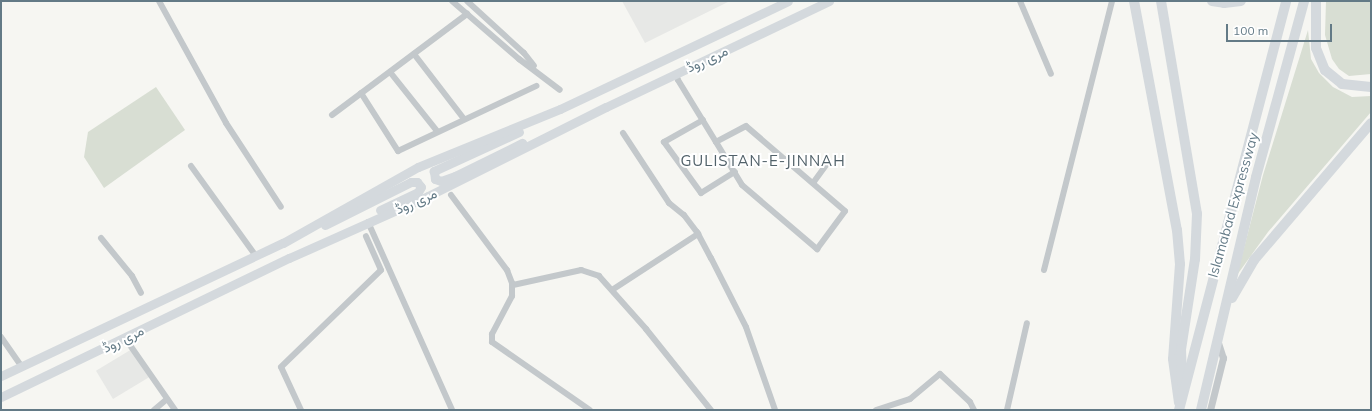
<!DOCTYPE html>
<meta charset="utf-8">
<style>
body{margin:0}
#map{position:relative;width:1372px;height:411px;overflow:hidden;background:#f6f6f2;font-family:Mulish,Vazirmatn,sans-serif}
div>[style]{position:absolute}
.built>*{inset:0;background:#e7e8e6;transform-origin:0 0}
.green>*{inset:0;background:#d8ded3}
.minor>*{height:6px;margin:-3px;padding:0 3px;transform-origin:3px;border-radius:3px;background:#c3c8cb}
.tertiary>*{height:7px;margin:-3.5px;padding:0 3.5px;transform-origin:3.5px;border-radius:3.5px;background:#c3c8cb}
.primary>*{height:9px;margin:-4.5px;padding:0 4.5px;transform-origin:4.5px;border-radius:4.5px;background:#d4d9dd}
.trunk>*{height:10px;margin:-5px;padding:0 5px;transform-origin:5px;border-radius:5px;background:#d4d9dd}
span{translate:-50% -50%;white-space:nowrap;text-align:center;line-height:1.15;-webkit-text-stroke:4px #fff;paint-order:stroke}
.street-label{font-size:14px;color:#637a86}
.neighbourhood-label{font-size:15px;color:#52626a;letter-spacing:1px}
.frame{position:absolute;inset:0;border:2px solid #637a86;pointer-events:none}
.scale{position:absolute;left:1226px;top:24px;width:106px;height:18px;box-sizing:border-box;border:2px solid #637a86;border-top:0;padding-left:5px;font-size:12px;line-height:14px;white-space:nowrap;color:#637a86;-webkit-text-stroke:3px #fff;paint-order:stroke}
</style>
<div id="map">
<div class="built">
<div style="clip-path:polygon(622px 1px,730px 1px,645px 43px)"></div>
<div style="left:132px;top:349px;width:33px;height:42px;rotate:59deg"></div>
</div>
<div class="green">
<div style="clip-path:polygon(1326px 1px,1371px 1px,1371px 74px,1349px 76px,1339px 69px,1332px 59px,1325px 35px)"></div>
<div style="clip-path:polygon(1308px 30px,1311px 59px,1319px 73px,1333px 87px,1352px 97px,1371px 96px,1371px 112px,1268px 232px,1237px 275px,1263px 175px)"></div>
<div style="clip-path:polygon(156px 87px,185px 130px,104px 188px,84px 157px,88px 132px)"></div>
</div>
<div class="minor">
<div style="left:159px;top:1px;width:139px;rotate:61.2deg"></div>
<div style="left:226px;top:123px;width:100px;rotate:56.8deg"></div>
<div style="left:452px;top:1px;width:89px;rotate:40.9deg"></div>
<div style="left:519px;top:59px;width:51px;rotate:37.1deg"></div>
<div style="left:467px;top:1px;width:77px;rotate:42.4deg"></div>
<div style="left:524px;top:53px;width:16px;rotate:52deg"></div>
<div style="left:1020px;top:1px;width:79px;rotate:67deg"></div>
<div style="left:414px;top:54px;width:82px;rotate:52.4deg"></div>
<div style="left:390px;top:72px;width:75px;rotate:51.5deg"></div>
<div style="left:676px;top:74px;width:6px;rotate:72deg"></div>
<div style="left:678px;top:80px;width:73px;rotate:58.5deg"></div>
<div style="left:716px;top:142px;width:50px;rotate:58.8deg"></div>
<div style="left:742px;top:185px;width:99px;rotate:40.5deg"></div>
<div style="left:817px;top:249px;width:47px;rotate:-53.6deg"></div>
<div style="left:845px;top:211px;width:130px;rotate:-139.4deg"></div>
<div style="left:746px;top:126px;width:34px;rotate:152deg"></div>
<div style="left:361px;top:93px;width:69px;rotate:57.5deg"></div>
<div style="left:398px;top:151px;width:153px;rotate:-25.2deg"></div>
<div style="left:332px;top:115px;width:169px;rotate:-36.8deg"></div>
<div style="left:703px;top:120px;width:45px;rotate:150.6deg"></div>
<div style="left:664px;top:142px;width:63px;rotate:54deg"></div>
<div style="left:701px;top:193px;width:40px;rotate:-32deg"></div>
<div style="left:623px;top:133px;width:84px;rotate:56.7deg"></div>
<div style="left:669px;top:203px;width:19px;rotate:39deg"></div>
<div style="left:684px;top:215px;width:21px;rotate:53deg"></div>
<div style="left:697px;top:232px;width:30px;rotate:62deg"></div>
<div style="left:711px;top:258px;width:77px;rotate:63.1deg"></div>
<div style="left:746px;top:327px;width:88px;rotate:70.7deg"></div>
<div style="left:191px;top:166px;width:111px;rotate:54.2deg"></div>
<div style="left:813px;top:183px;width:26px;rotate:-54deg"></div>
<div style="left:451px;top:195px;width:94px;rotate:53.3deg"></div>
<div style="left:507px;top:270px;width:14px;rotate:69deg"></div>
<div style="left:512px;top:283px;width:13px;rotate:90deg"></div>
<div style="left:512px;top:296px;width:43px;rotate:117.8deg"></div>
<div style="left:492px;top:334px;width:8px;rotate:90deg"></div>
<div style="left:492px;top:342px;width:119px;rotate:34.8deg"></div>
<div style="left:368px;top:222px;width:206px;rotate:65.9deg"></div>
<div style="left:101px;top:238px;width:49px;rotate:50.8deg"></div>
<div style="left:132px;top:276px;width:19px;rotate:62deg"></div>
<div style="left:1044px;top:270px;width:277px;rotate:-75.8deg"></div>
<div style="left:513px;top:285px;width:70px;rotate:-12.4deg"></div>
<div style="left:581px;top:270px;width:19px;rotate:18deg"></div>
<div style="left:599px;top:276px;width:71px;rotate:48.4deg"></div>
<div style="left:646px;top:329px;width:104px;rotate:51.3deg"></div>
<div style="left:612px;top:290px;width:103px;rotate:-33.1deg"></div>
<div style="left:1px;top:337px;width:35px;rotate:55deg"></div>
<div style="left:125px;top:338px;width:88px;rotate:55.2deg"></div>
<div style="left:154px;top:410px;width:17px;rotate:-40deg"></div>
<div style="left:301px;top:410px;width:47px;rotate:-114.9deg"></div>
<div style="left:281px;top:367px;width:139px;rotate:-44.1deg"></div>
<div style="left:381px;top:270px;width:37px;rotate:-114deg"></div>
<div style="left:876px;top:410px;width:36px;rotate:-18deg"></div>
<div style="left:910px;top:399px;width:39px;rotate:-40deg"></div>
<div style="left:940px;top:374px;width:41px;rotate:43deg"></div>
<div style="left:970px;top:402px;width:9px;rotate:63deg"></div>
<div style="left:1007px;top:410px;width:89px;rotate:-77.1deg"></div>
</div>
<div class="tertiary">
<div style="left:1210px;top:410px;width:54px;rotate:-76deg"></div>
<div style="left:1223px;top:358px;width:16px;rotate:-108deg"></div>
</div>
<div class="primary">
<div style="left:519px;top:132px;width:94px;rotate:155.4deg"></div>
<div style="left:434px;top:171px;width:8px;rotate:83deg"></div>
<div style="left:435px;top:179px;width:6px;rotate:18deg"></div>
<div style="left:441px;top:181px;width:15px;rotate:-20deg"></div>
<div style="left:455px;top:176px;width:75px;rotate:-26.2deg"></div>
<div style="left:325px;top:225px;width:96px;rotate:-26.6deg"></div>
<div style="left:411px;top:182px;width:6px"></div>
<div style="left:417px;top:182px;width:6px;rotate:51deg"></div>
<div style="left:421px;top:187px;width:6px;rotate:121deg"></div>
<div style="left:418px;top:192px;width:42px;rotate:154.7deg"></div>
<div style="left:1px;top:376px;width:312px;rotate:-25.3deg"></div>
<div style="left:283px;top:243px;width:155px;rotate:-29.4deg"></div>
<div style="left:418px;top:167px;width:153px;rotate:-22.2deg"></div>
<div style="left:560px;top:109px;width:252px;rotate:-25.3deg"></div>
<div style="left:1px;top:397px;width:320px;rotate:-25.8deg"></div>
<div style="left:289px;top:258px;width:152px;rotate:-24deg"></div>
<div style="left:428px;top:196px;width:199px;rotate:-26.6deg"></div>
<div style="left:606px;top:107px;width:247px;rotate:-25.4deg"></div>
</div>
<div class="trunk">
<div style="left:1134px;top:1px;width:233px;rotate:79.4deg"></div>
<div style="left:1177px;top:230px;width:34px;rotate:85deg"></div>
<div style="left:1180px;top:264px;width:95px;rotate:94.2deg"></div>
<div style="left:1173px;top:359px;width:44px;rotate:82.2deg"></div>
<div style="left:1161px;top:1px;width:216px;rotate:80.4deg"></div>
<div style="left:1197px;top:214px;width:45px;rotate:92.5deg"></div>
<div style="left:1195px;top:259px;width:91px;rotate:98.8deg"></div>
<div style="left:1181px;top:349px;width:36px;rotate:88deg"></div>
<div style="left:1212px;top:1px;width:12px;rotate:9deg"></div>
<div style="left:1224px;top:3px;width:17px;rotate:-7deg"></div>
<div style="left:1316px;top:1px;width:47px;rotate:90deg"></div>
<div style="left:1316px;top:48px;width:24px;rotate:68deg"></div>
<div style="left:1325px;top:70px;width:22px;rotate:39deg"></div>
<div style="left:1342px;top:84px;width:29px;rotate:6deg"></div>
<div style="left:1232px;top:298px;width:44px;rotate:-59.9deg"></div>
<div style="left:1254px;top:260px;width:180px;rotate:-49.5deg"></div>
<div style="left:1179px;top:410px;width:423px;rotate:-75.3deg"></div>
<div style="left:1201px;top:410px;width:239px;rotate:-76.7deg"></div>
<div style="left:1256px;top:177px;width:182px;rotate:-74.7deg"></div>
</div>
<div class="street-label">
<span style="left:707px;top:59px;rotate:-25deg">مری روڈ</span>
<span style="left:416px;top:201px;rotate:-24deg">مری روڈ</span>
<span style="left:1233px;top:205px;rotate:-74deg">Islamabad Expressway</span>
<span style="left:123px;top:339px;rotate:-26deg">مری روڈ</span>
</div>
<div class="neighbourhood-label">
<span style="left:763px;top:161px">GULISTAN-E-JINNAH</span>
</div>
<div class="frame"></div>
<div class="scale">100 m</div>
</div>
